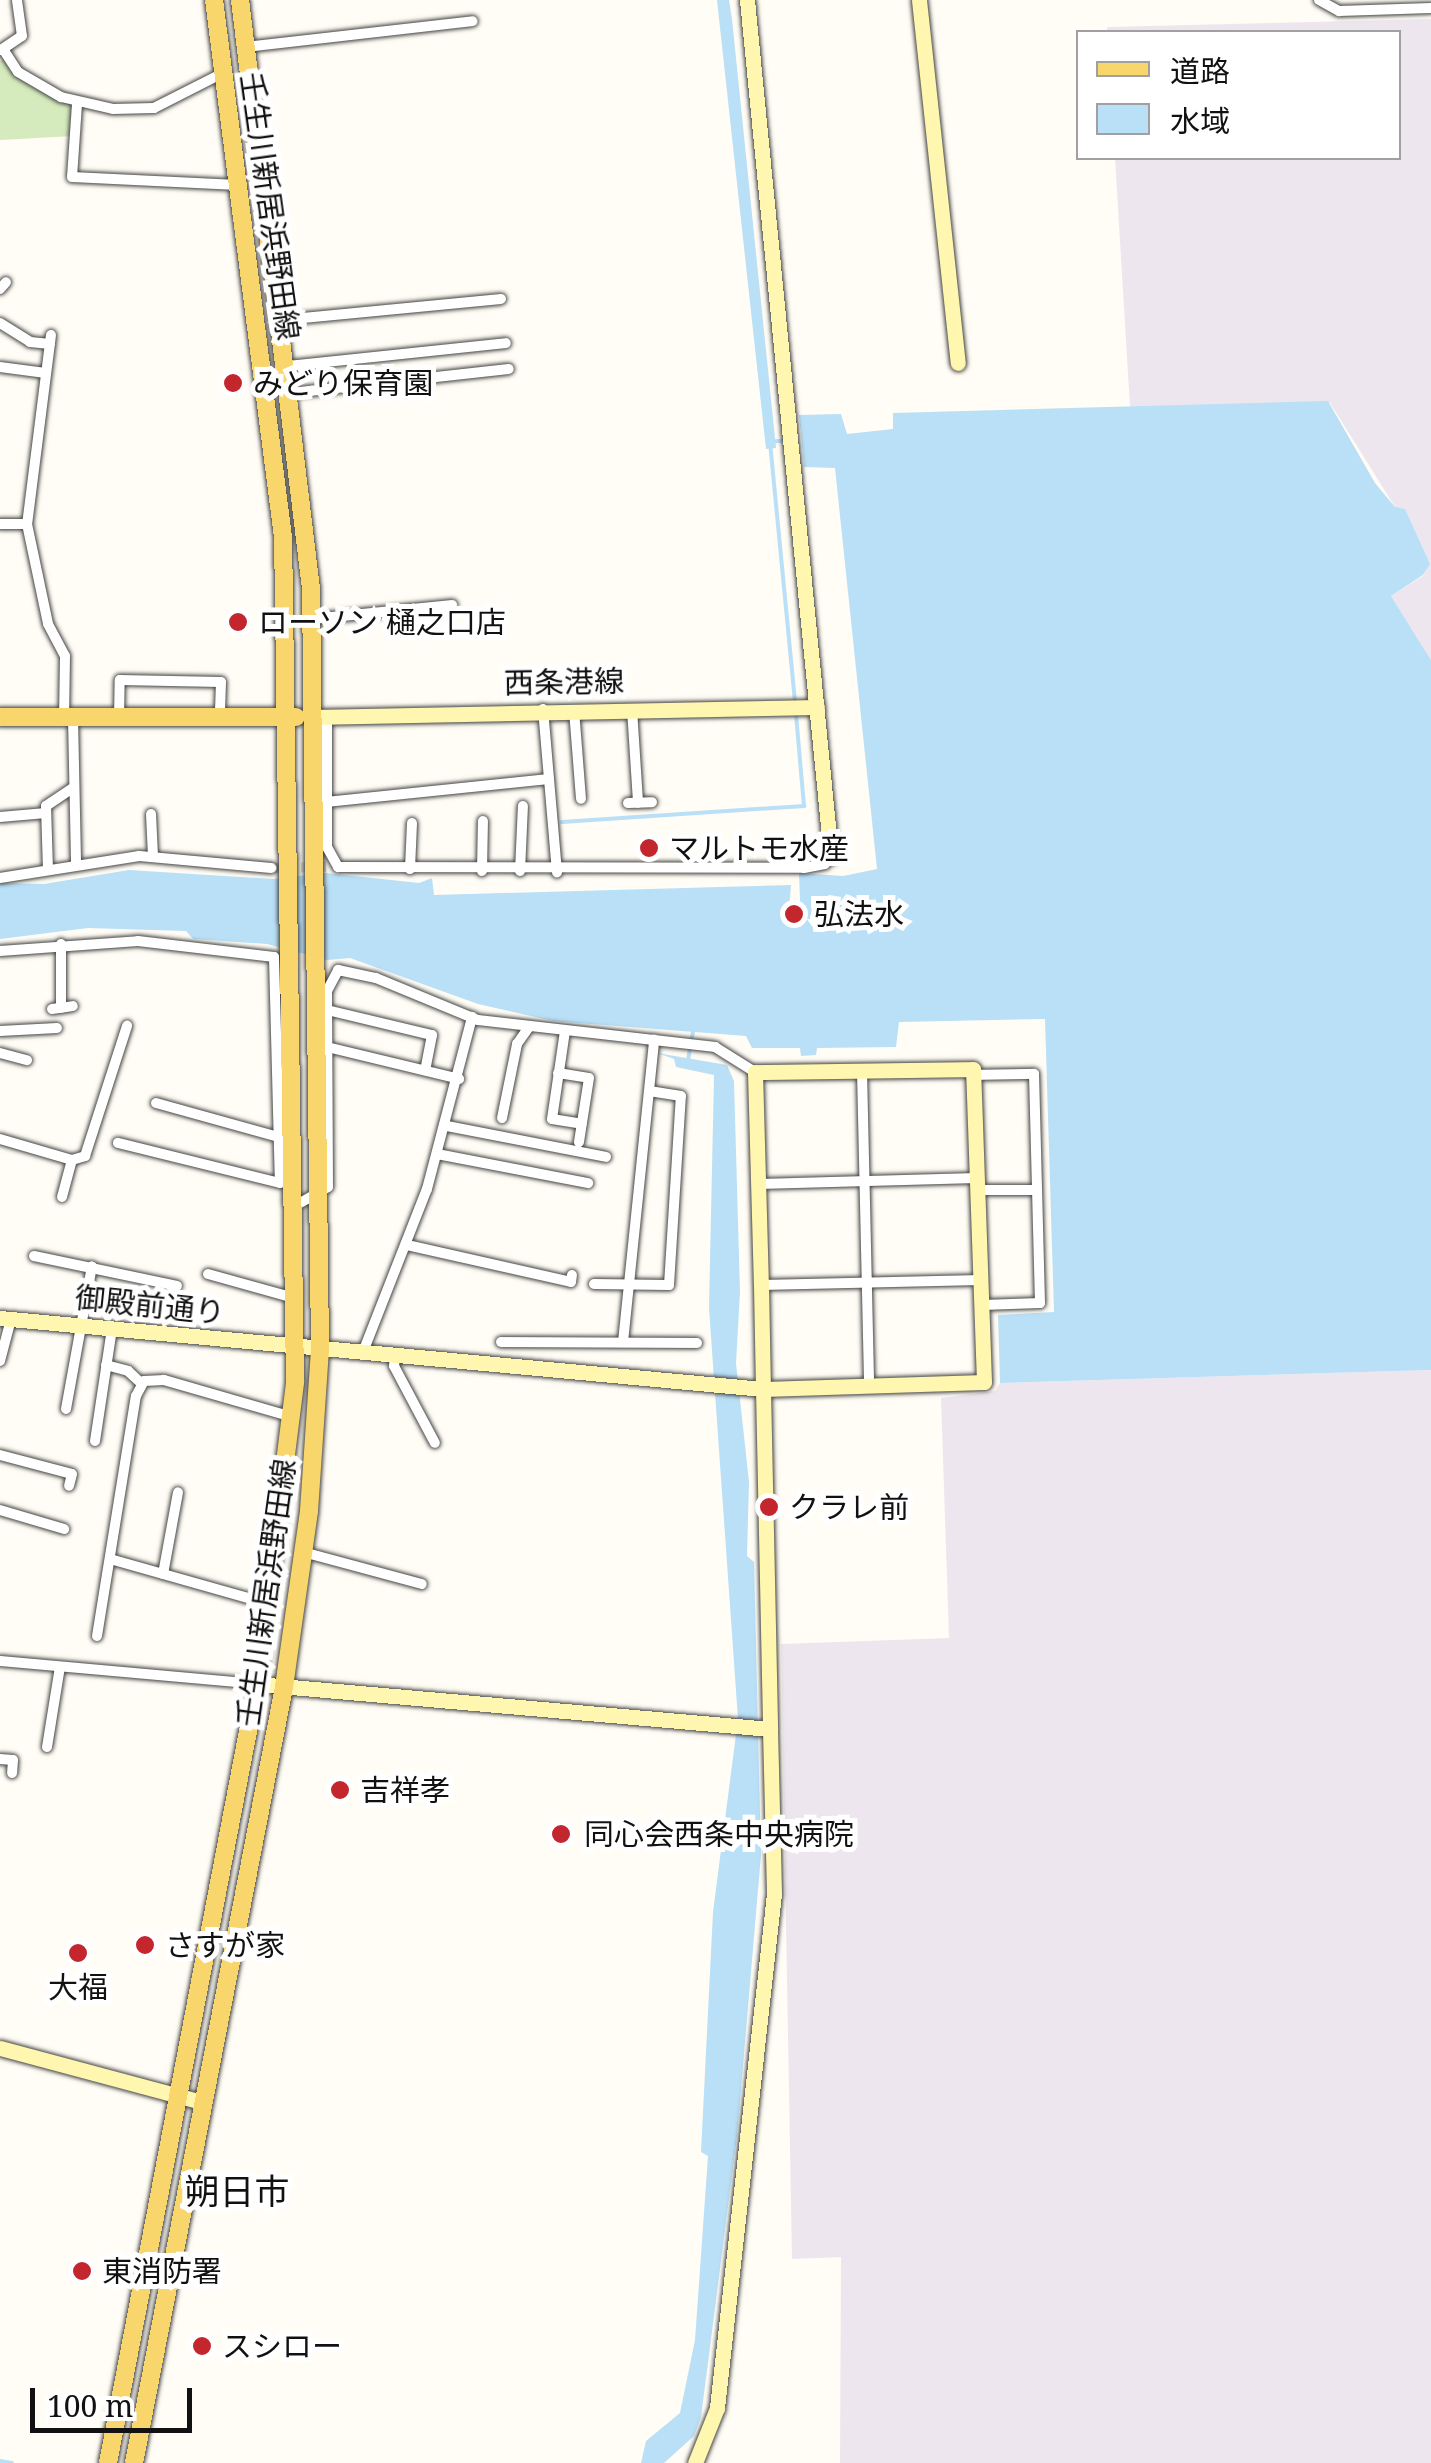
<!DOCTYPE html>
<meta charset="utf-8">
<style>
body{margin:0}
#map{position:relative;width:1431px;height:2463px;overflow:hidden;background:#fffdf5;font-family:"Noto Serif","Noto Sans JP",serif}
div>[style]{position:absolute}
.industrial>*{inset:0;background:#eee6ef}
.green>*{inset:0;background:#d5ebbd}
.water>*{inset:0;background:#b9e0f7}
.stream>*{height:4px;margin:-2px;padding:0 2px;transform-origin:2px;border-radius:2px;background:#b9e0f7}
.street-tunnel>*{height:10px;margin-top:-5px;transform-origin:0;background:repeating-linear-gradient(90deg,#dbdad3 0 10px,transparent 0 15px)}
.roads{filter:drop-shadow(0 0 2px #444) drop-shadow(0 0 2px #444)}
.street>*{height:10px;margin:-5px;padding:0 5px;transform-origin:5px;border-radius:5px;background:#fff}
.secondary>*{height:15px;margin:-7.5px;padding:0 7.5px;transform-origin:7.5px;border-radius:7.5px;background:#fff6b0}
.primary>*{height:18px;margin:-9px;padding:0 9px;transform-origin:9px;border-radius:9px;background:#f9d66b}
.dots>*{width:28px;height:28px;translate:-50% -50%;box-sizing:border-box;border:5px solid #fff;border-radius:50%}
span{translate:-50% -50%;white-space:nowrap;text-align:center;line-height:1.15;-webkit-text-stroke:10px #fff;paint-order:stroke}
.street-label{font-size:30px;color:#111}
.poi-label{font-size:30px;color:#111}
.left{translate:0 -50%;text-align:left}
.quarter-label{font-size:35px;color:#111}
.legend{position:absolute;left:1076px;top:30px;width:325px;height:130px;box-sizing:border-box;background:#fff;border:2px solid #a0a0a0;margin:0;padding:12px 18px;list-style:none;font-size:30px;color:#111}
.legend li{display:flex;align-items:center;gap:20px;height:50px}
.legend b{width:50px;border:2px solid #a0a0a0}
.scale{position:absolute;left:30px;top:2388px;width:162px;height:45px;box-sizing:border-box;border:5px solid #111;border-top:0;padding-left:12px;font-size:30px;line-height:35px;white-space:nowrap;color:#111;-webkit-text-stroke:8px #fff;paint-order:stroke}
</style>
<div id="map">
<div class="industrial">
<div style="clip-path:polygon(1431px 19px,1431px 660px,1391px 596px,1423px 576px,1430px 563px,1330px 403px,1130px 407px,1115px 158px,1398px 158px,1398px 32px,1107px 32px,1107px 27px)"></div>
<div style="clip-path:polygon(1431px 1370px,1431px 2463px,840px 2463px,841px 2257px,792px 2259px,781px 1644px,949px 1638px,941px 1398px,995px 1391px,1000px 1383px)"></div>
</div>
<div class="green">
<div style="clip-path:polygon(7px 56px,18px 72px,77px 104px,73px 136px,0 140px,0 61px)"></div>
</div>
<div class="water">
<div style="clip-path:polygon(717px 0,729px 0,732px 19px,776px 448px,766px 449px)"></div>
<div style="clip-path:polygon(1328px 401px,1375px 483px,1395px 507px,1405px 509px,1430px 564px,1423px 575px,1391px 596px,1431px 660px,1431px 1370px,1000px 1383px,998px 1315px,1054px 1312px,1045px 1019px,899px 1022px,896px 1047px,817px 1048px,816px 1055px,801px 1056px,800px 1048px,752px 1048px,746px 1036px,553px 1021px,478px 1004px,350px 958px,327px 960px,267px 944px,193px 939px,186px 931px,88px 928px,0 939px,0 883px,44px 884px,129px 870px,274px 879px,326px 873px,419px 883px,432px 878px,434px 895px,791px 885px,788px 920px,801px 927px,799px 873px,843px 876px,877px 869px,835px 468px,804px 467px,799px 415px,841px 414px,847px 434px,893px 429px,893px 413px)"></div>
<div style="clip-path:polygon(657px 1053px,727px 1065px,734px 1081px,740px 1292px,736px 1363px,749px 1482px,747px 1556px,754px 1562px,761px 1855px,737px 2136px,701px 2417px,694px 2436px,664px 2463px,641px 2463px,646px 2441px,680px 2413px,695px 2340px,708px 2156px,701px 2152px,713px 1912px,738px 1719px,709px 1308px,714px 1075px,676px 1067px,674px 1059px)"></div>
</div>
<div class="stream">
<div style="left:787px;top:440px;width:17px;rotate:173deg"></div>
<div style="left:770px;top:442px;width:263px;rotate:84.5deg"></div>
<div style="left:562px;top:822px;width:243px;rotate:-3.8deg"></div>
<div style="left:804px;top:806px;width:92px;rotate:-95deg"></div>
<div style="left:688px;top:1060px;width:28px;rotate:-80deg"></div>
<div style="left:0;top:2461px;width:12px;rotate:9deg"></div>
</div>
<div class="street-tunnel">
<div style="left:271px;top:868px;width:55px;rotate:-1deg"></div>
</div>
<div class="roads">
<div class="street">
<div style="left:1319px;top:0;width:23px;rotate:29deg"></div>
<div style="left:1339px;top:11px;width:92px;rotate:-1.9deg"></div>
<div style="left:246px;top:47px;width:228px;rotate:-6.5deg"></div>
<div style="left:3px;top:49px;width:27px;rotate:57deg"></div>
<div style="left:18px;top:72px;width:50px;rotate:30.2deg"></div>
<div style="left:61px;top:97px;width:53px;rotate:13deg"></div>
<div style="left:113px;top:109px;width:41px;rotate:-1.4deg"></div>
<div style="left:154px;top:108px;width:77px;rotate:-26.9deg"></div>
<div style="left:1px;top:50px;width:25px;rotate:-34deg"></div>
<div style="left:22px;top:36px;width:36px;rotate:-98deg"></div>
<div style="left:77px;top:104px;width:73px;rotate:93.9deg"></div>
<div style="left:72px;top:177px;width:166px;rotate:2.8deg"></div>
<div style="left:0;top:289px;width:9px;rotate:-49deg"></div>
<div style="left:282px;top:320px;width:220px;rotate:-5.5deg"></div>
<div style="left:0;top:323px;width:36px;rotate:32deg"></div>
<div style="left:30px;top:342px;width:20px;rotate:6deg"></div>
<div style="left:51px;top:335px;width:191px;rotate:97.2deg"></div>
<div style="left:27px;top:524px;width:102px;rotate:78.1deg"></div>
<div style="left:48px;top:624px;width:36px;rotate:62deg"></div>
<div style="left:65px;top:656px;width:62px;rotate:90.9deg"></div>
<div style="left:288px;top:366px;width:219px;rotate:-6deg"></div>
<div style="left:0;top:367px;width:46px;rotate:7.4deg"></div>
<div style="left:291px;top:393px;width:219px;rotate:-6.3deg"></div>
<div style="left:0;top:524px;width:27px"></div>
<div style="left:312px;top:619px;width:141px;rotate:-5.7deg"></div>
<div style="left:543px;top:709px;width:164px;rotate:85.1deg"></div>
<div style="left:632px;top:709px;width:94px;rotate:86.3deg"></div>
<div style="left:574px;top:710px;width:89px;rotate:85.5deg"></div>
<div style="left:327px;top:717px;width:130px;rotate:90deg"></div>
<div style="left:327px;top:847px;width:23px;rotate:61deg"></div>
<div style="left:338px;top:867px;width:466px;rotate:0.1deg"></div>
<div style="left:804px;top:868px;width:21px;rotate:-11deg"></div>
<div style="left:825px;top:864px;width:10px;rotate:-53deg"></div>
<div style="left:73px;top:718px;width:147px;rotate:88.8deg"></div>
<div style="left:119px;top:719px;width:39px;rotate:-89deg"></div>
<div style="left:120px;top:680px;width:101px;rotate:1.1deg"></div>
<div style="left:221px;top:682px;width:37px;rotate:92deg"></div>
<div style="left:326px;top:802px;width:224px;rotate:-5.9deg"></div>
<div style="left:628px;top:803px;width:24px;rotate:-2deg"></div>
<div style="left:151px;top:814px;width:43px;rotate:87.3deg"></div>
<div style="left:0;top:817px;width:46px;rotate:-5deg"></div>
<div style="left:410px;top:869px;width:46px;rotate:-87.5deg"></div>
<div style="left:48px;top:870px;width:64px;rotate:-91.8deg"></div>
<div style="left:46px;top:806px;width:32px;rotate:-34deg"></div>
<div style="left:482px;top:871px;width:50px;rotate:-88.9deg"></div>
<div style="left:520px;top:871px;width:65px;rotate:-87.4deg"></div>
<div style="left:0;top:878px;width:141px;rotate:-9deg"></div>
<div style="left:139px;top:856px;width:133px;rotate:5.2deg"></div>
<div style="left:61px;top:944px;width:64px;rotate:90deg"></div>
<div style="left:0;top:951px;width:138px;rotate:-4.1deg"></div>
<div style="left:138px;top:941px;width:137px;rotate:6.7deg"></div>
<div style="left:274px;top:957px;width:226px;rotate:88.5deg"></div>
<div style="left:280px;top:1183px;width:167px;rotate:-166.1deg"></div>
<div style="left:52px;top:1009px;width:21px;rotate:-8deg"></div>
<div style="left:327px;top:1010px;width:108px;rotate:13.4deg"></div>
<div style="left:432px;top:1035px;width:36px;rotate:101deg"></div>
<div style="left:0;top:1031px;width:57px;rotate:-3deg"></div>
<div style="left:565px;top:1031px;width:89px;rotate:98.4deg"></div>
<div style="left:552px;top:1119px;width:30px;rotate:9deg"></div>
<div style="left:327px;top:1047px;width:136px;rotate:13.6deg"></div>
<div style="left:0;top:1053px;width:28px;rotate:15deg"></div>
<div style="left:862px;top:1071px;width:315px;rotate:88.7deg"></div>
<div style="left:558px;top:1073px;width:31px;rotate:9deg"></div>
<div style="left:589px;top:1078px;width:65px;rotate:98.9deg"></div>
<div style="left:974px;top:1075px;width:60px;rotate:-1deg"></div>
<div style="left:1034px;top:1074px;width:229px;rotate:88.5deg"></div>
<div style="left:1040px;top:1303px;width:58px;rotate:178deg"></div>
<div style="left:156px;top:1103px;width:128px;rotate:15.5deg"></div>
<div style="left:502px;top:1118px;width:76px;rotate:-78.5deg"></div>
<div style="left:517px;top:1044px;width:21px;rotate:-55deg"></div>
<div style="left:447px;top:1126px;width:162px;rotate:11deg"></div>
<div style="left:0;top:1139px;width:75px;rotate:16.3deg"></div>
<div style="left:72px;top:1160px;width:14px;rotate:-17deg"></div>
<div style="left:85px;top:1156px;width:137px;rotate:-72.1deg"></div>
<div style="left:437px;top:1154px;width:154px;rotate:10.9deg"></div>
<div style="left:759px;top:1184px;width:218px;rotate:-1.6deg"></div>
<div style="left:978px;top:1190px;width:59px"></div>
<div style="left:62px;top:1197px;width:38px;rotate:-75deg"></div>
<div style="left:293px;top:1207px;width:40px;rotate:-29.7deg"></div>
<div style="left:328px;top:1187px;width:196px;rotate:-90.3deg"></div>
<div style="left:327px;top:991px;width:24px;rotate:-62deg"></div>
<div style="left:338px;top:970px;width:39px;rotate:12deg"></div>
<div style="left:376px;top:978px;width:110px;rotate:22.4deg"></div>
<div style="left:478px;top:1020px;width:239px;rotate:6.5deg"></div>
<div style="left:715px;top:1047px;width:47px;rotate:32deg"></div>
<div style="left:407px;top:1245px;width:168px;rotate:12.7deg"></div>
<div style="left:571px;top:1282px;width:7px;rotate:-82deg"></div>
<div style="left:34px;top:1256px;width:146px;rotate:11.8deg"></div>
<div style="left:208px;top:1274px;width:89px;rotate:15.6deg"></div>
<div style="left:594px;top:1284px;width:75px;rotate:0.8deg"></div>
<div style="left:669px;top:1285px;width:189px;rotate:-86.4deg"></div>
<div style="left:681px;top:1096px;width:32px;rotate:-171deg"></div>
<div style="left:761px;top:1285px;width:220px;rotate:-1.3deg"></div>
<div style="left:501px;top:1342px;width:196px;rotate:0.3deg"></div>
<div style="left:623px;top:1342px;width:304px;rotate:-84.1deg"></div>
<div style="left:363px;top:1352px;width:175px;rotate:-68.6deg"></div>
<div style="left:427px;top:1189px;width:178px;rotate:-75.3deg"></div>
<div style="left:395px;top:1355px;width:11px;rotate:95deg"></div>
<div style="left:394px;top:1366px;width:87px;rotate:62deg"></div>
<div style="left:0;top:1361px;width:43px;rotate:-75.3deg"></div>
<div style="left:106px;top:1365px;width:23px;rotate:15deg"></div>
<div style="left:128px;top:1371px;width:19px;rotate:43deg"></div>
<div style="left:66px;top:1409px;width:145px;rotate:-79.7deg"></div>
<div style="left:95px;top:1441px;width:113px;rotate:-81.4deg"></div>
<div style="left:0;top:1455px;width:74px;rotate:14.8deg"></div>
<div style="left:72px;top:1474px;width:12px;rotate:104deg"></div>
<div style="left:0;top:1510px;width:67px;rotate:16.5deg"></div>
<div style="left:303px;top:1552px;width:123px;rotate:15.1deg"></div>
<div style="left:110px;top:1559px;width:165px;rotate:15.8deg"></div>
<div style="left:163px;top:1574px;width:83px;rotate:-79.6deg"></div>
<div style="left:97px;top:1636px;width:243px;rotate:-80.8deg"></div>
<div style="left:136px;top:1396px;width:17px;rotate:-62deg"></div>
<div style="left:144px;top:1381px;width:20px;rotate:-3deg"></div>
<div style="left:164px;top:1380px;width:133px;rotate:16.1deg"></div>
<div style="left:0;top:1661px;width:258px;rotate:5.1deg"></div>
<div style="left:47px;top:1747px;width:81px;rotate:-80.8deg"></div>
<div style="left:0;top:1759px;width:13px;rotate:4deg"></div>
<div style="left:13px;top:1760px;width:13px;rotate:94deg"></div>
</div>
<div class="secondary">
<div style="left:747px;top:0;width:860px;rotate:84.4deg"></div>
<div style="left:919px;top:0;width:365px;rotate:83.9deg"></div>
<div style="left:312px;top:717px;width:505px;rotate:-1.13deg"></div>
<div style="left:0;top:1318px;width:766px;rotate:5.32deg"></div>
<div style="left:763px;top:1389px;width:221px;rotate:-1.8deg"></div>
<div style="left:984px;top:1382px;width:313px;rotate:-92deg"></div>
<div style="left:973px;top:1069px;width:218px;rotate:179.2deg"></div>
<div style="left:755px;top:1072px;width:213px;rotate:88.4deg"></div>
<div style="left:761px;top:1285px;width:104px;rotate:88.9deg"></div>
<div style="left:763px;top:1389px;width:340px;rotate:88.8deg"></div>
<div style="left:770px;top:1729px;width:165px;rotate:88.6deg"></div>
<div style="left:774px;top:1894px;width:517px;rotate:96.33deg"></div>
<div style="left:717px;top:2408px;width:59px;rotate:111.8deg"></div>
<div style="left:257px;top:1684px;width:515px;rotate:5.01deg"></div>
<div style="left:0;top:2048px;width:209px;rotate:15deg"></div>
</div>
<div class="primary">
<div style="left:0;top:717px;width:296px"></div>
<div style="left:108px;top:2463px;width:793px;rotate:-79.17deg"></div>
<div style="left:257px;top:1684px;width:304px;rotate:-82.8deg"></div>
<div style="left:295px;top:1382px;width:845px;rotate:-90.81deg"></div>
<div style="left:283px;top:537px;width:541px;rotate:-97.32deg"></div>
<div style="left:134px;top:2463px;width:790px;rotate:-79.06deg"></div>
<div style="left:284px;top:1687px;width:178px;rotate:-81.9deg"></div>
<div style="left:309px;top:1511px;width:163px;rotate:-86.1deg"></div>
<div style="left:320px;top:1348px;width:759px;rotate:-90.68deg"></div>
<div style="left:311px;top:589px;width:593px;rotate:-96.87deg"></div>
</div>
</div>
<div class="dots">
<div style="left:233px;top:383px;background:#c4262e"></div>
<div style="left:238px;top:622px;background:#c4262e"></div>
<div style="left:649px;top:848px;background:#c4262e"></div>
<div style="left:794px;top:914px;background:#c4262e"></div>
<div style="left:769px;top:1507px;background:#c4262e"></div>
<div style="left:340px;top:1790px;background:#c4262e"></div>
<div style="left:561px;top:1834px;background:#c4262e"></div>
<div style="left:145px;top:1945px;background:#c4262e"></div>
<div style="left:78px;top:1953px;background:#c4262e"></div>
<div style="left:82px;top:2271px;background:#c4262e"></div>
<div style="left:202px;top:2346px;background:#c4262e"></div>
</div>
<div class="street-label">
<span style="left:270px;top:206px;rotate:82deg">壬生川新居浜野田線</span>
<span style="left:564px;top:682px;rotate:-1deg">西条港線</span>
<span style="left:150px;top:1305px;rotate:6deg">御殿前通り</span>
<span style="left:266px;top:1593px;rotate:-82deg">壬生川新居浜野田線</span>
</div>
<div class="poi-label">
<span class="left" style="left:253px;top:383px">みどり保育園</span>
<span class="left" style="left:258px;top:622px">ローソン 樋之口店</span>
<span class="left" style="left:669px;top:848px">マルトモ水産</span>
<span class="left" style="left:814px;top:914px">弘法水</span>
<span class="left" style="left:789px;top:1507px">クラレ前</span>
<span class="left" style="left:360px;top:1790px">吉祥孝</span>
<span class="left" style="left:584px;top:1834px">同心会西条中央病院</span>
<span class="left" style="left:165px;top:1945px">さすが家</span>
<span style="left:78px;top:1987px">大福</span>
<span class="left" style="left:102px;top:2271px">東消防署</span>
<span class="left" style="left:222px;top:2346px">スシロー</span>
</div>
<div class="quarter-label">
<span style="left:237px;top:2191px">朔日市</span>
</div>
<ul class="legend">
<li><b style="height:12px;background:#f9d66b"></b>道路</li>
<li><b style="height:28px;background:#b9e0f7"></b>水域</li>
</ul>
<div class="scale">100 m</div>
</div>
